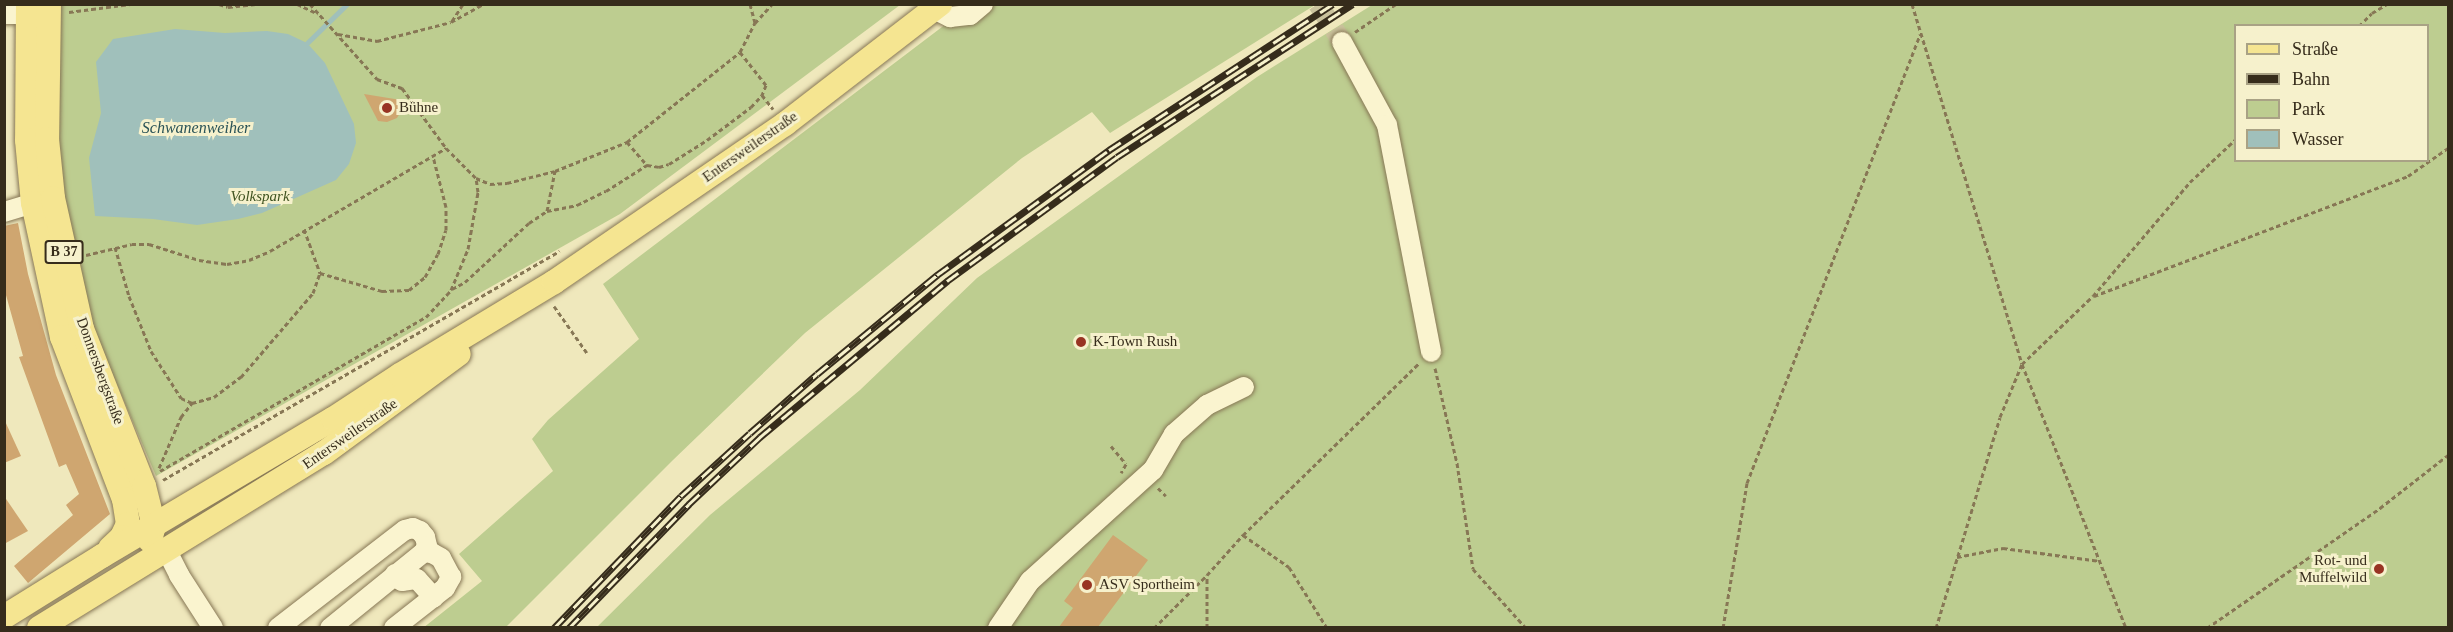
<!DOCTYPE html>
<meta charset="utf-8">
<style>
body{margin:0}
#map{position:relative;width:2453px;height:632px;overflow:hidden;background:#efe8bc;font-family:"Times New Roman",serif}
div>[style]{position:absolute}
.green>*{inset:0;background:#bdcd90}
.water>*{inset:0;background:#a0c0bb}
.stream>*{height:5px;margin:-2.5px;padding:0 2.5px;transform-origin:2.5px;border-radius:2.5px;background:#a0c0bb}
.building>*{inset:0;background:#cfa670}
.minor-tunnel>*{height:20px;margin-top:-10px;transform-origin:0;background:repeating-linear-gradient(90deg,#cac29c 0 20px,transparent 0 30px)}
.path>*{height:3px;margin-top:-1.5px;transform-origin:0;background:repeating-linear-gradient(90deg,#877755 0 4.5px,transparent 0 7.5px)}
.roads{filter:drop-shadow(0 0 2px #877755) drop-shadow(0 0 2px #877755)}
.minor>*{height:20px;margin:-10px;padding:0 10px;transform-origin:10px;border-radius:10px;background:#faf4cf}
.major>*{height:24px;margin:-12px;padding:0 12px;transform-origin:12px;border-radius:12px;background:#f5e591}
.rail>*{height:7px;margin-top:-3.5px;transform-origin:0;background:repeating-linear-gradient(90deg,#f6f1cc 0 14px,#362c1b 0 28px);box-sizing:border-box;border-block:2px solid #362c1b}
.dots>*{width:16px;height:16px;translate:-50% -50%;box-sizing:border-box;border:3px solid #f6f1cc;border-radius:50%}
span{translate:-50% -50%;white-space:nowrap;text-align:center;line-height:1.15;-webkit-text-stroke:6px #f6f1cc;paint-order:stroke}
.shield-label span{padding:2px 4px;background:#f6f1cc;border:2px solid;border-radius:4px;-webkit-text-stroke-width:0}
.shield-label{font-size:14px;color:#362c1b;font-weight:700}
.poi-label{font-size:15px;color:#362c1b}
.left{translate:0 -50%;text-align:left}
.right{translate:-100% -50%;text-align:right}
.street-label{font-size:15px;color:#362c1b}
.park-label{font-size:15px;color:#3f5320;font-style:italic}
.water-label{font-size:16px;color:#295256;font-style:italic}
.frame{position:absolute;inset:0;border:6px solid #362c1b;pointer-events:none}
.legend{position:absolute;left:2234px;top:24px;width:195px;height:138px;box-sizing:border-box;background:#f6f1cc;border:2px solid #a9a285;margin:0;padding:8px 10px;list-style:none;font-size:18px;color:#362c1b}
.legend li{display:flex;align-items:center;gap:12px;height:30px}
.legend b{width:30px;border:2px solid #a9a285}
</style>
<div id="map">
<div class="green">
<div style="clip-path:polygon(58px 5px,900px 5px,620px 214px,156px 476px,95px 333px,77px 268px,60px 172px,56px 136px)"></div>
<div style="clip-path:polygon(971px 5px,1315px 5px,1110px 133px,1092px 112px,1022px 158px,805px 333px,673px 460px,506px 627px,423px 628px,482px 581px,459px 554px,553px 471px,532px 439px,548px 420px,639px 339px,603px 284px)"></div>
<div style="clip-path:polygon(evenodd,1372px 5px,2448px 5px,2448px 627px,596px 628px,710px 515px,860px 390px,977px 278px,1257px 77px,1372px 5px,2236px 26px,2428px 26px,2428px 160px,2236px 160px,2236px 26px)"></div>
</div>
<div class="water">
<div style="clip-path:polygon(175px 29px,225px 33px,267px 31px,288px 34px,307px 43px,325px 63px,354px 124px,356px 143px,349px 164px,336px 180px,262px 213px,238px 219px,197px 225px,153px 219px,95px 216px,89px 158px,101px 113px,96px 62px,113px 39px)"></div>
</div>
<div class="stream">
<div style="left:307px;top:43px;width:56px;rotate:-44.3deg"></div>
</div>
<div class="building">
<div style="clip-path:polygon(364px 94px,407px 101px,397px 118px,387px 122px,378px 121px)"></div>
<div style="clip-path:polygon(18px 223px,28px 274px,56px 375px,110px 514px,28px 583px,14px 566px,73px 515px,66px 505px,79px 494px,66px 464px,59px 467px,19px 357px,23px 356px,4px 288px,4px 226px)"></div>
<div style="clip-path:polygon(4px 419px,21px 456px,4px 463px)"></div>
<div style="clip-path:polygon(4px 496px,28px 531px,4px 544px)"></div>
<div style="clip-path:polygon(1113px 535px,1148px 560px,1098px 627px,1059px 627px,1073px 608px,1064px 601px)"></div>
</div>
<div class="minor-tunnel">
<div style="left:1318px;top:4px;width:45px;rotate:57.7deg"></div>
</div>
<div class="path">
<div style="left:219px;top:4px;width:9px;rotate:18deg"></div>
<div style="left:228px;top:7px;width:30px;rotate:-6deg"></div>
<div style="left:297px;top:4px;width:23px;rotate:25deg"></div>
<div style="left:310px;top:4px;width:101px;rotate:48.2deg"></div>
<div style="left:377px;top:79px;width:27px;rotate:20deg"></div>
<div style="left:402px;top:88px;width:74px;rotate:53.7deg"></div>
<div style="left:446px;top:148px;width:42px;rotate:45deg"></div>
<div style="left:476px;top:178px;width:15px;rotate:23deg"></div>
<div style="left:490px;top:184px;width:17px;rotate:-3deg"></div>
<div style="left:507px;top:183px;width:49px;rotate:-14deg"></div>
<div style="left:555px;top:171px;width:78px;rotate:-21.9deg"></div>
<div style="left:627px;top:142px;width:144px;rotate:-38.5deg"></div>
<div style="left:740px;top:52px;width:33px;rotate:-63deg"></div>
<div style="left:755px;top:23px;width:25px;rotate:-48deg"></div>
<div style="left:750px;top:4px;width:20px;rotate:75deg"></div>
<div style="left:1912px;top:4px;width:376px;rotate:73deg"></div>
<div style="left:2022px;top:364px;width:284px;rotate:68.5deg"></div>
<div style="left:69px;top:12px;width:62px;rotate:-7.5deg"></div>
<div style="left:452px;top:21px;width:20px;rotate:-57deg"></div>
<div style="left:2359px;top:26px;width:18px;rotate:-45deg"></div>
<div style="left:2372px;top:13px;width:17px;rotate:-31deg"></div>
<div style="left:1355px;top:32px;width:50px;rotate:-34.3deg"></div>
<div style="left:338px;top:34px;width:40px;rotate:10deg"></div>
<div style="left:377px;top:41px;width:76px;rotate:-14.4deg"></div>
<div style="left:451px;top:22px;width:37px;rotate:-29deg"></div>
<div style="left:740px;top:52px;width:42px;rotate:51.8deg"></div>
<div style="left:766px;top:85px;width:11px;rotate:112deg"></div>
<div style="left:762px;top:95px;width:18px;rotate:52deg"></div>
<div style="left:627px;top:142px;width:30px;rotate:49deg"></div>
<div style="left:547px;top:211px;width:41px;rotate:-78.7deg"></div>
<div style="left:304px;top:229px;width:47px;rotate:70deg"></div>
<div style="left:320px;top:273px;width:65px;rotate:16.2deg"></div>
<div style="left:382px;top:291px;width:27px;rotate:-2deg"></div>
<div style="left:409px;top:290px;width:21px;rotate:-39deg"></div>
<div style="left:425px;top:277px;width:26px;rotate:-61deg"></div>
<div style="left:438px;top:254px;width:25px;rotate:-72deg"></div>
<div style="left:446px;top:230px;width:23px;rotate:-90deg"></div>
<div style="left:446px;top:207px;width:53px;rotate:-104.3deg"></div>
<div style="left:115px;top:247px;width:51px;rotate:74.1deg"></div>
<div style="left:129px;top:296px;width:59px;rotate:68.2deg"></div>
<div style="left:151px;top:351px;width:56px;rotate:57.4deg"></div>
<div style="left:181px;top:398px;width:12px;rotate:24deg"></div>
<div style="left:192px;top:403px;width:23px;rotate:-15deg"></div>
<div style="left:214px;top:397px;width:34px;rotate:-37deg"></div>
<div style="left:241px;top:377px;width:111px;rotate:-49.4deg"></div>
<div style="left:313px;top:293px;width:21px;rotate:-71deg"></div>
<div style="left:86px;top:255px;width:47px;rotate:-13.4deg"></div>
<div style="left:132px;top:244px;width:17px"></div>
<div style="left:149px;top:244px;width:52px;rotate:17.7deg"></div>
<div style="left:199px;top:260px;width:28px;rotate:8deg"></div>
<div style="left:227px;top:264px;width:22px;rotate:-10deg"></div>
<div style="left:249px;top:260px;width:23px;rotate:-23deg"></div>
<div style="left:270px;top:251px;width:204px;rotate:-30.3deg"></div>
<div style="left:452px;top:289px;width:15px;rotate:-28deg"></div>
<div style="left:465px;top:282px;width:87px;rotate:-42.7deg"></div>
<div style="left:529px;top:223px;width:22px;rotate:-34deg"></div>
<div style="left:547px;top:211px;width:31px;rotate:-11deg"></div>
<div style="left:577px;top:205px;width:32px;rotate:-26deg"></div>
<div style="left:606px;top:191px;width:49px;rotate:-32.4deg"></div>
<div style="left:647px;top:165px;width:12px;rotate:9deg"></div>
<div style="left:659px;top:167px;width:10px;rotate:-17deg"></div>
<div style="left:669px;top:164px;width:45px;rotate:-32.3deg"></div>
<div style="left:707px;top:140px;width:55px;rotate:-36.9deg"></div>
<div style="left:751px;top:107px;width:16px;rotate:-47deg"></div>
<div style="left:2094px;top:296px;width:336px;rotate:-20.9deg"></div>
<div style="left:2408px;top:176px;width:49px;rotate:-35deg"></div>
<div style="left:554px;top:306px;width:57px;rotate:54.9deg"></div>
<div style="left:1435px;top:368px;width:98px;rotate:77deg"></div>
<div style="left:1457px;top:463px;width:107px;rotate:81.4deg"></div>
<div style="left:1473px;top:569px;width:79px;rotate:48.1deg"></div>
<div style="left:1111px;top:446px;width:23px;rotate:50deg"></div>
<div style="left:1126px;top:464px;width:10px;rotate:119deg"></div>
<div style="left:159px;top:468px;width:56px;rotate:-66.7deg"></div>
<div style="left:181px;top:417px;width:18px;rotate:-52deg"></div>
<div style="left:160px;top:471px;width:307px;rotate:-30.1deg"></div>
<div style="left:426px;top:317px;width:37px;rotate:-47deg"></div>
<div style="left:451px;top:290px;width:44px;rotate:-67.5deg"></div>
<div style="left:468px;top:249px;width:58px;rotate:-80deg"></div>
<div style="left:478px;top:192px;width:14px;rotate:-98deg"></div>
<div style="left:163px;top:480px;width:458px;rotate:-30deg"></div>
<div style="left:1158px;top:488px;width:11px;rotate:45deg"></div>
<div style="left:1243px;top:535px;width:246px;rotate:-44.3deg"></div>
<div style="left:1957px;top:557px;width:47px;rotate:-11.1deg"></div>
<div style="left:2003px;top:548px;width:98px;rotate:7.6deg"></div>
<div style="left:1154px;top:628px;width:75px;rotate:-45deg"></div>
<div style="left:1207px;top:575px;width:54px;rotate:-48deg"></div>
<div style="left:1243px;top:535px;width:56px;rotate:34.8deg"></div>
<div style="left:1289px;top:567px;width:72px;rotate:58.1deg"></div>
<div style="left:1207px;top:628px;width:53px;rotate:-90deg"></div>
<div style="left:1723px;top:628px;width:147px;rotate:-80.6deg"></div>
<div style="left:1747px;top:483px;width:481px;rotate:-68.9deg"></div>
<div style="left:1936px;top:628px;width:220px;rotate:-73.1deg"></div>
<div style="left:2000px;top:417px;width:57px;rotate:-67.5deg"></div>
<div style="left:2022px;top:364px;width:98px;rotate:-43.8deg"></div>
<div style="left:2093px;top:296px;width:150px;rotate:-49.6deg"></div>
<div style="left:2190px;top:182px;width:63px;rotate:-43.1deg"></div>
<div style="left:2207px;top:628px;width:211px;rotate:-34.7deg"></div>
<div style="left:2380px;top:508px;width:86px;rotate:-37.9deg"></div>
</div>
<div class="roads">
<div class="minor">
<div style="left:934px;top:9px;width:18px;rotate:27deg"></div>
<div style="left:950px;top:17px;width:20px;rotate:-6deg"></div>
<div style="left:970px;top:15px;width:17px;rotate:-40deg"></div>
<div style="left:4px;top:14px;width:24px"></div>
<div style="left:1342px;top:42px;width:94px;rotate:61.5deg"></div>
<div style="left:1387px;top:125px;width:231px;rotate:79deg"></div>
<div style="left:4px;top:212px;width:30px;rotate:-17deg"></div>
<div style="left:166px;top:549px;width:29px;rotate:63deg"></div>
<div style="left:179px;top:575px;width:63px;rotate:57.3deg"></div>
<div style="left:395px;top:574px;width:10px;rotate:45deg"></div>
<div style="left:402px;top:581px;width:15px;rotate:-8deg"></div>
<div style="left:417px;top:579px;width:25px;rotate:48deg"></div>
<div style="left:278px;top:628px;width:160px;rotate:-37.7deg"></div>
<div style="left:405px;top:530px;width:8px;rotate:-14deg"></div>
<div style="left:413px;top:528px;width:8px;rotate:23deg"></div>
<div style="left:420px;top:531px;width:8px;rotate:50deg"></div>
<div style="left:425px;top:537px;width:9px;rotate:77deg"></div>
<div style="left:427px;top:546px;width:7px;rotate:117deg"></div>
<div style="left:424px;top:552px;width:121px;rotate:141deg"></div>
<div style="left:394px;top:628px;width:65px;rotate:-38.1deg"></div>
<div style="left:445px;top:588px;width:13px;rotate:-61deg"></div>
<div style="left:451px;top:577px;width:21px;rotate:-118deg"></div>
<div style="left:441px;top:558px;width:10px;rotate:-151deg"></div>
<div style="left:432px;top:553px;width:8px;rotate:-173deg"></div>
<div style="left:998px;top:628px;width:57px;rotate:-55.8deg"></div>
<div style="left:1030px;top:581px;width:166px;rotate:-42.1deg"></div>
<div style="left:1153px;top:470px;width:42px;rotate:-59.7deg"></div>
<div style="left:1174px;top:434px;width:44px;rotate:-41.3deg"></div>
<div style="left:1207px;top:405px;width:41px;rotate:-25.9deg"></div>
</div>
<div class="major">
<div style="left:28px;top:4px;width:136px;rotate:90.4deg"></div>
<div style="left:27px;top:140px;width:63px;rotate:84.6deg"></div>
<div style="left:33px;top:203px;width:137px;rotate:77.8deg"></div>
<div style="left:62px;top:337px;width:173px;rotate:69.1deg"></div>
<div style="left:124px;top:499px;width:25px;rotate:81deg"></div>
<div style="left:128px;top:524px;width:14px;rotate:115deg"></div>
<div style="left:122px;top:537px;width:16px;rotate:137deg"></div>
<div style="left:49px;top:4px;width:135px;rotate:90.8deg"></div>
<div style="left:47px;top:139px;width:59px;rotate:84.2deg"></div>
<div style="left:53px;top:198px;width:134px;rotate:77.5deg"></div>
<div style="left:82px;top:329px;width:169px;rotate:68.5deg"></div>
<div style="left:144px;top:486px;width:41px;rotate:76deg"></div>
<div style="left:154px;top:526px;width:15px;rotate:106deg"></div>
<div style="left:4px;top:617px;width:115px;rotate:-31.9deg"></div>
<div style="left:102px;top:556px;width:269px;rotate:-30.7deg"></div>
<div style="left:333px;top:419px;width:80px;rotate:-33.3deg"></div>
<div style="left:400px;top:375px;width:180px;rotate:-31.1deg"></div>
<div style="left:554px;top:282px;width:280px;rotate:-34.4deg"></div>
<div style="left:785px;top:124px;width:196px;rotate:-37.7deg"></div>
<div style="left:39px;top:628px;width:334px;rotate:-31.6deg"></div>
<div style="left:324px;top:453px;width:167px;rotate:-36.3deg"></div>
</div>
</div>
<div class="rail">
<div style="left:554px;top:628px;width:183px;rotate:-46.1deg"></div>
<div style="left:681px;top:496px;width:93px;rotate:-42.4deg"></div>
<div style="left:750px;top:433px;width:89px;rotate:-41.4deg"></div>
<div style="left:817px;top:374px;width:156px;rotate:-39.5deg"></div>
<div style="left:937px;top:275px;width:213px;rotate:-36deg"></div>
<div style="left:1109px;top:150px;width:267px;rotate:-33.1deg"></div>
<div style="left:569px;top:628px;width:173px;rotate:-45.9deg"></div>
<div style="left:689px;top:504px;width:98px;rotate:-43.3deg"></div>
<div style="left:760px;top:437px;width:244px;rotate:-39.8deg"></div>
<div style="left:947px;top:281px;width:210px;rotate:-36.1deg"></div>
<div style="left:1117px;top:157px;width:281px;rotate:-33deg"></div>
</div>
<div class="dots">
<div style="left:387px;top:108px;background:#983423"></div>
<div style="left:1081px;top:342px;background:#983423"></div>
<div style="left:2379px;top:569px;background:#983423"></div>
<div style="left:1087px;top:585px;background:#983423"></div>
</div>
<div class="shield-label">
<span style="left:64px;top:252px">B 37</span>
</div>
<div class="poi-label">
<span class="left" style="left:399px;top:108px">Bühne</span>
<span class="left" style="left:1093px;top:342px">K-Town Rush</span>
<span class="right" style="left:2367px;top:569px">Rot- und<br>Muffelwild</span>
<span class="left" style="left:1099px;top:585px">ASV Sportheim</span>
</div>
<div class="street-label">
<span style="left:750px;top:147px;rotate:-35deg">Entersweilerstraße</span>
<span style="left:100px;top:371px;rotate:70deg">Donnersbergstraße</span>
<span style="left:350px;top:434px;rotate:-35deg">Entersweilerstraße</span>
</div>
<div class="park-label">
<span style="left:260px;top:197px">Volkspark</span>
</div>
<div class="water-label">
<span style="left:196px;top:128px">Schwanenweiher</span>
</div>
<div class="frame"></div>
<ul class="legend">
<li><b style="height:8px;background:#f5e591"></b>Straße</li>
<li><b style="height:8px;background:#362c1b"></b>Bahn</li>
<li><b style="height:16px;background:#bdcd90"></b>Park</li>
<li><b style="height:16px;background:#a0c0bb"></b>Wasser</li>
</ul>
</div>
